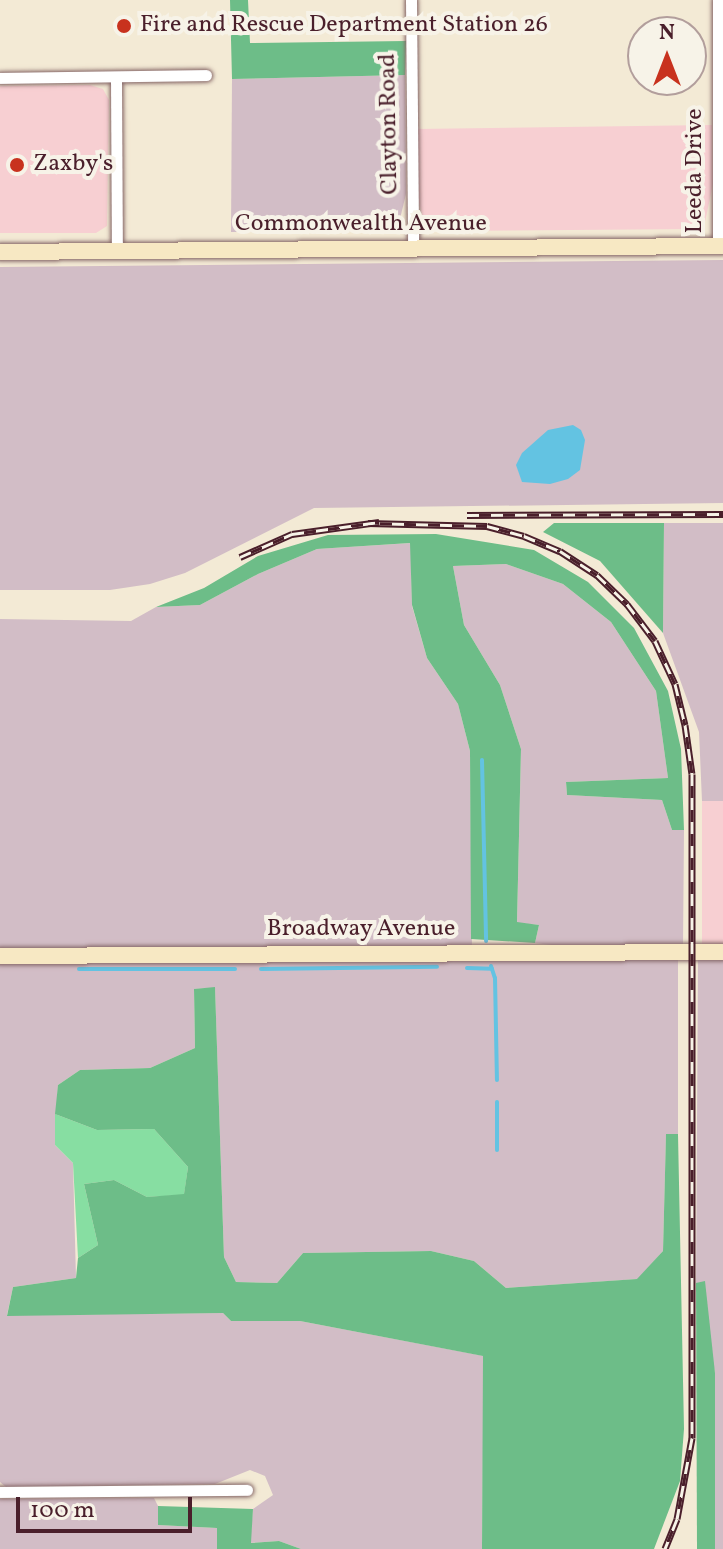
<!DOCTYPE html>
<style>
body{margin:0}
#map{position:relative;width:723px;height:1549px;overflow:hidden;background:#f3ead5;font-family:Vollkorn,serif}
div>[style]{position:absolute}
.built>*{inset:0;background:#f7cfd2;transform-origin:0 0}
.industrial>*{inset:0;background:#d2bdc6}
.green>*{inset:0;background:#87dea2}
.forest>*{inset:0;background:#6dbd88}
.water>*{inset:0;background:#63c3e2}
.stream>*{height:4px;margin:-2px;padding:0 2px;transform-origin:2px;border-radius:2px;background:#63c3e2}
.roads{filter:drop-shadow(0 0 2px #856666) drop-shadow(0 0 2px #856666)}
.street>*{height:11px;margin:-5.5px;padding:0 5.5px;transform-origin:5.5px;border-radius:5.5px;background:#fff}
.secondary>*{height:16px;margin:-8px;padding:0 8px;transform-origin:8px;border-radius:8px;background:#f7e8c3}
.rail>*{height:7px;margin-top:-3.5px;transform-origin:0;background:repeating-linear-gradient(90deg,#f7f3e8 0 12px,#4a1f2b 0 24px);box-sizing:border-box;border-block:2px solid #4a1f2b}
.dots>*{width:22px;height:22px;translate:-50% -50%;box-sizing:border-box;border:4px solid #f7f3e8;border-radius:50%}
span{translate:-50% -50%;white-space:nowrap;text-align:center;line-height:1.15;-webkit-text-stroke:8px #f7f3e8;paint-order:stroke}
.poi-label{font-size:24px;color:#4a1f2b}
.left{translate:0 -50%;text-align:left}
.street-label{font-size:24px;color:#4a1f2b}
.north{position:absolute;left:627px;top:16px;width:80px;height:80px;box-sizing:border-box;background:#f7f3e8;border:2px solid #b29e9c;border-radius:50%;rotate:0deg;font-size:22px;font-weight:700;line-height:32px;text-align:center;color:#4a1f2b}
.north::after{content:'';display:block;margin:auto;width:28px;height:36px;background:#c8321e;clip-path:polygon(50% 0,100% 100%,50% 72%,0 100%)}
.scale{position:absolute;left:16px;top:1497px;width:176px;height:36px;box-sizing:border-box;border:4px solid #4a1f2b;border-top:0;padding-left:10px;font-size:24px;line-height:28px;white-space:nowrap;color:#4a1f2b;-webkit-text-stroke:6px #f7f3e8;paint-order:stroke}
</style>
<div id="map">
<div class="built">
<div style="clip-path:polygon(90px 85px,103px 89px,109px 100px,107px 226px,96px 233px,0 233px,0 86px)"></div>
<div style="clip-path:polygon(712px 125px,713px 184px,705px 222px,696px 229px,437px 231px,425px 225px,418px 199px,416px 129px)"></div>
<div style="left:702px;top:801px;width:21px;height:145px"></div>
</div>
<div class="industrial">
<div style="clip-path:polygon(405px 75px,406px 194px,399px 223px,389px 231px,231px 232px,232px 79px)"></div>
<div style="clip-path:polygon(723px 260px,723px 503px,314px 508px,185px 573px,150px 584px,110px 590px,0 590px,0 267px)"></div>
<div style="clip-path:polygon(664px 523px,723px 523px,723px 801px,702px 801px,699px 732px,663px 633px)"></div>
<div style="clip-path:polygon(411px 543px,412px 606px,427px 658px,458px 704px,470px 751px,472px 947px,0 950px,0 619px,131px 621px,156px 607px,200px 605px,258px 574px,317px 549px)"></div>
<div style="clip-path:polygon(506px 564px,563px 584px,611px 622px,656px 691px,668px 778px,566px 782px,567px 795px,662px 800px,672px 830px,684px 830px,683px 946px,568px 947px,535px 943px,539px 925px,517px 923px,521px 749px,500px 685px,464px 625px,453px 566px)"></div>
<div style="clip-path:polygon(678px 959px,678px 1134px,666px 1135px,663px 1251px,638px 1279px,506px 1288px,474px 1261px,431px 1251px,303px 1253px,277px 1283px,236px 1282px,224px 1257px,215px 988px,194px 989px,195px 1048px,150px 1068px,80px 1070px,58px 1085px,55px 1145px,73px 1163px,76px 1278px,13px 1287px,7px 1315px,223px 1313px,231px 1321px,300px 1321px,484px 1356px,482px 1549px,301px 1549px,279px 1541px,250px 1543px,253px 1509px,273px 1495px,265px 1476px,250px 1470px,215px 1484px,6px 1487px,0 1482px,0 962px)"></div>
<div style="clip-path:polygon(698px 960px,723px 960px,723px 1549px,715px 1549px,715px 1373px,696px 1283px)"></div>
<div style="clip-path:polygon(154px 1498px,158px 1506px,158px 1525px,217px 1528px,217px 1549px,0 1549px,0 1499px)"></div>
</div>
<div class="green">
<div style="clip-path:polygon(55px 1114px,97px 1130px,154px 1129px,188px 1167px,184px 1195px,147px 1197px,114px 1180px,84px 1184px,98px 1245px,78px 1258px,73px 1163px,55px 1145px)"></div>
</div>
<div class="forest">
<div style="clip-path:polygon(230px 0,248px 0,250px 43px,406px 41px,405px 75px,232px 79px)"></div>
<div style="clip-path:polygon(554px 523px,664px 523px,663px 633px,600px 561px,543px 532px)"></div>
<div style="clip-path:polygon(436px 534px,534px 550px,588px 582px,634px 628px,668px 691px,681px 749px,684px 830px,672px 830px,662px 800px,567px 795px,566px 782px,668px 778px,656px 691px,611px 622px,563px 584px,506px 564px,453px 566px,464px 625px,500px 685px,521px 749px,517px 922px,539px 925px,535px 943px,471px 939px,470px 751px,458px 704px,427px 658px,412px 605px,410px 543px,317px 549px,258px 574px,200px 605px,156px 607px,204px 588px,258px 556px,328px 535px)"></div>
<div style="clip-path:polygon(215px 987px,224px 1257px,236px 1282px,277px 1283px,303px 1253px,431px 1251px,474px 1261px,506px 1288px,637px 1279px,663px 1251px,666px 1134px,678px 1134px,684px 1429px,680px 1481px,654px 1549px,482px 1549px,483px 1356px,300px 1321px,231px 1321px,223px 1313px,7px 1316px,13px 1287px,76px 1278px,78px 1258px,98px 1245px,84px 1184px,114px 1180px,147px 1197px,184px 1194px,188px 1167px,154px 1129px,97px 1130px,55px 1114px,58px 1085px,80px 1070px,150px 1068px,195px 1048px,194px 989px)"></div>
<div style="clip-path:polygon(705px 1281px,715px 1373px,715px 1549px,697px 1549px,696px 1283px)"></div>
<div style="clip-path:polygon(158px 1506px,253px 1509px,251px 1543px,279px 1541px,301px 1549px,217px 1549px,217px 1528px,158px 1525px)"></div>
</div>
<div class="water">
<div style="clip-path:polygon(573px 425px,581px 430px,585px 440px,580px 470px,568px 479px,550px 484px,522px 482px,516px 465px,522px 453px,548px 430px)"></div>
</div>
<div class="stream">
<div style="left:482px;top:760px;width:181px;rotate:88.7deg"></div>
<div style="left:491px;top:966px;width:13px;rotate:72deg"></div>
<div style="left:495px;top:978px;width:102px;rotate:88.9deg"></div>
<div style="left:467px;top:968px;width:25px;rotate:2deg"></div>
<div style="left:79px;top:969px;width:156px"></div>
<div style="left:261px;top:969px;width:176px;rotate:-0.7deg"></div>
<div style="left:497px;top:1150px;width:48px;rotate:-90deg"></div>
</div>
<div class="roads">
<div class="street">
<div style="left:411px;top:0;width:248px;rotate:89.5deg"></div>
<div style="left:116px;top:77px;width:173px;rotate:89.7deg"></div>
<div style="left:0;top:78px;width:206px;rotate:-0.8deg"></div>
<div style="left:718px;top:246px;width:246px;rotate:-90deg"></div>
<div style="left:0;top:1492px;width:247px;rotate:-0.5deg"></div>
</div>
<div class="secondary">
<div style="left:0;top:252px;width:723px;rotate:-0.48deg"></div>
<div style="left:0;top:956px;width:723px;rotate:-0.32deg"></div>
</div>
</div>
<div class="rail">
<div style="left:467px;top:515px;width:256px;rotate:-0.2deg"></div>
<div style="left:368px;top:523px;width:119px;rotate:1.4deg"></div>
<div style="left:487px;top:526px;width:38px;rotate:15deg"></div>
<div style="left:524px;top:536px;width:39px;rotate:23deg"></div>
<div style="left:560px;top:551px;width:44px;rotate:33deg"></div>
<div style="left:597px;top:575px;width:42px;rotate:44deg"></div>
<div style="left:627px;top:604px;width:46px;rotate:52.9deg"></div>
<div style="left:655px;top:641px;width:47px;rotate:65.1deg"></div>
<div style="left:675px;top:684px;width:42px;rotate:76.3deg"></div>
<div style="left:685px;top:725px;width:49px;rotate:81.9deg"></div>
<div style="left:692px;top:774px;width:664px;rotate:90deg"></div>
<div style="left:692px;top:1438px;width:82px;rotate:100.5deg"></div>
<div style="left:677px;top:1519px;width:32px;rotate:112deg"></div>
<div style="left:240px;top:557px;width:57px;rotate:-23.9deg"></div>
<div style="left:292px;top:534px;width:88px;rotate:-7.9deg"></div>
</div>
<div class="dots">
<div style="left:124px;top:26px;background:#c8321e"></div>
<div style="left:17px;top:165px;background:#c8321e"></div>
</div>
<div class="poi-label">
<span class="left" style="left:140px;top:26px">Fire and Rescue Department Station 26</span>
<span class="left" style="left:33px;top:165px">Zaxby's</span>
</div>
<div class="street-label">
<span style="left:390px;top:124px;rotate:-91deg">Clayton Road</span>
<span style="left:696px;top:171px;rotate:-90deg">Leeda Drive</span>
<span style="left:361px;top:225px">Commonwealth Avenue</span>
<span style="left:361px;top:930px">Broadway Avenue</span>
</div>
<div class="north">N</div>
<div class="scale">100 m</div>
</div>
